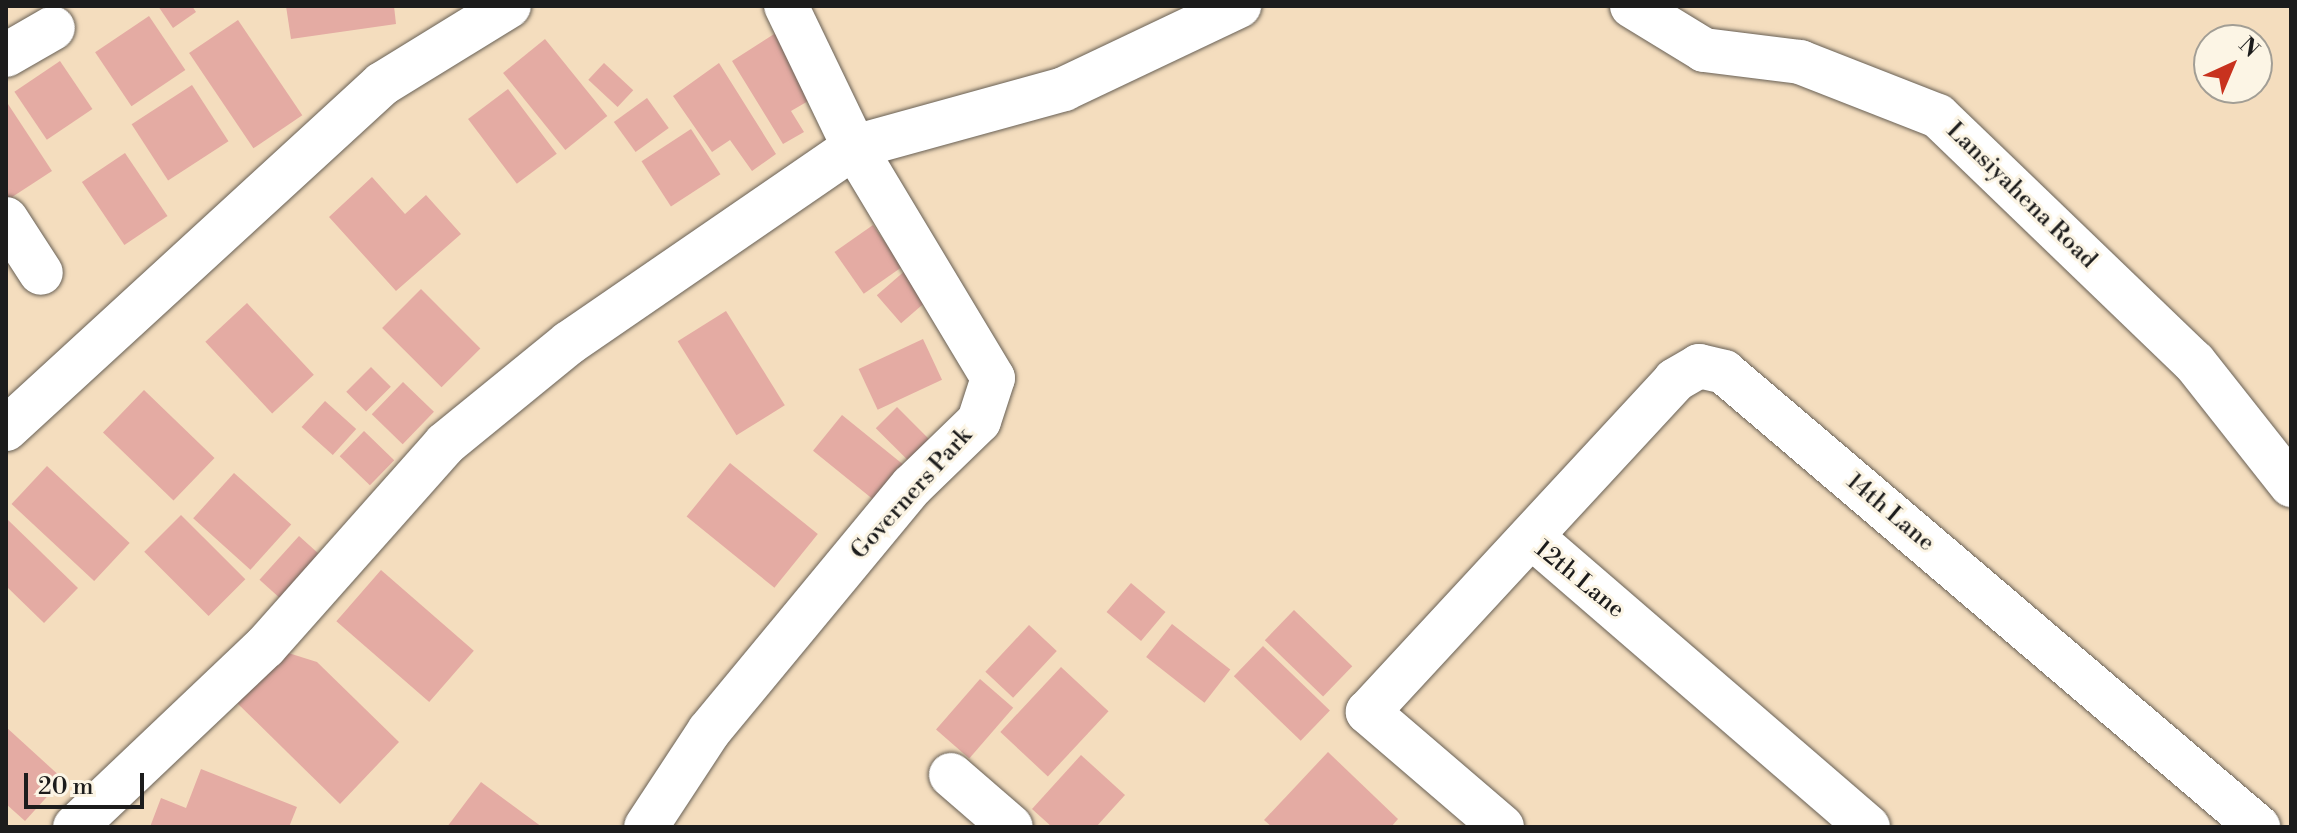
<!DOCTYPE html>
<style>
body{margin:0}
#map{position:relative;width:2297px;height:833px;overflow:hidden;background:#f4ddbe;font-family:"Libre Bodoni",serif}
div>[style]{position:absolute}
.building>*{inset:0;background:#e4aba3;transform-origin:0 0}
.roads{filter:drop-shadow(0 0 2px #686055) drop-shadow(0 0 2px #686055)}
.minor>*{height:44px;margin:-22px;padding:0 22px;transform-origin:22px;border-radius:22px;background:#fff}
span{translate:-50% -50%;white-space:nowrap;text-align:center;line-height:1.15;-webkit-text-stroke:6px #fcf5e5;paint-order:stroke}
.street-label{font-size:24px;color:#1c1c1c}
.frame{position:absolute;inset:0;border:8px solid #1c1c1c;pointer-events:none}
.north{position:absolute;left:2193px;top:24px;width:80px;height:80px;box-sizing:border-box;background:#fcf5e5;border:2px solid #a29e95;border-radius:50%;rotate:44deg;font-size:22px;font-weight:700;line-height:32px;text-align:center;color:#1c1c1c}
.north::after{content:'';display:block;margin:auto;width:28px;height:36px;background:#c8321e;clip-path:polygon(50% 0,100% 100%,50% 72%,0 100%)}
.scale{position:absolute;left:24px;top:773px;width:120px;height:36px;box-sizing:border-box;border:4px solid #1c1c1c;border-top:0;padding-left:10px;font-size:24px;line-height:28px;white-space:nowrap;color:#1c1c1c;-webkit-text-stroke:6px #fcf5e5;paint-order:stroke}
</style>
<div id="map">
<div class="building">
<div style="clip-path:polygon(158px 6px,192px 6px,196px 12px,173px 28px)"></div>
<div style="clip-path:polygon(286px 6px,394px 6px,396px 24px,291px 39px)"></div>
<div style="left:149px;top:16px;width:65px;height:65px;rotate:56deg"></div>
<div style="left:238px;top:20px;width:115px;height:59px;rotate:56deg"></div>
<div style="clip-path:polygon(782px 29px,822px 93px,791px 111px,804px 132px,783px 144px,732px 61px)"></div>
<div style="left:545px;top:39px;width:99px;height:54px;rotate:51deg"></div>
<div style="left:60px;top:61px;width:58px;height:55px;rotate:56deg"></div>
<div style="left:604px;top:63px;width:40px;height:23px;rotate:43deg"></div>
<div style="clip-path:polygon(719px 63px,776px 154px,752px 171px,730px 140px,712px 152px,673px 96px)"></div>
<div style="left:192px;top:85px;width:67px;height:72px;rotate:57deg"></div>
<div style="left:508px;top:89px;width:81px;height:50px;rotate:53deg"></div>
<div style="left:647px;top:98px;width:37px;height:41px;rotate:54deg"></div>
<div style="clip-path:polygon(6px 101px,52px 171px,6px 201px)"></div>
<div style="left:691px;top:129px;width:54px;height:59px;rotate:57deg"></div>
<div style="left:125px;top:153px;width:76px;height:52px;rotate:56deg"></div>
<div style="clip-path:polygon(372px 177px,405px 214px,426px 195px,461px 234px,396px 291px,329px 217px)"></div>
<div style="left:873px;top:225px;width:51px;height:47px;rotate:55deg"></div>
<div style="left:907px;top:269px;width:37px;height:40px;rotate:49deg"></div>
<div style="left:421px;top:289px;width:84px;height:55px;rotate:45deg"></div>
<div style="left:247px;top:303px;width:98px;height:57px;rotate:47deg"></div>
<div style="left:726px;top:311px;width:111px;height:57px;rotate:58deg"></div>
<div style="left:923px;top:339px;width:45px;height:71px;rotate:65deg"></div>
<div style="left:371px;top:367px;width:28px;height:35px;rotate:45deg"></div>
<div style="left:403px;top:382px;width:43px;height:45px;rotate:44deg"></div>
<div style="left:144px;top:390px;width:98px;height:59px;rotate:44deg"></div>
<div style="left:325px;top:401px;width:42px;height:35px;rotate:42deg"></div>
<div style="left:897px;top:407px;width:55px;height:30px;rotate:45deg"></div>
<div style="left:842px;top:415px;width:87px;height:46px;rotate:39deg"></div>
<div style="left:364px;top:431px;width:42px;height:35px;rotate:44deg"></div>
<div style="left:730px;top:463px;width:113px;height:69px;rotate:39deg"></div>
<div style="left:47px;top:466px;width:113px;height:52px;rotate:43deg"></div>
<div style="left:234px;top:473px;width:77px;height:61px;rotate:42deg"></div>
<div style="left:181px;top:515px;width:91px;height:52px;rotate:45deg"></div>
<div style="clip-path:polygon(6px 518px,78px 588px,44px 623px,6px 586px)"></div>
<div style="left:299px;top:536px;width:43px;height:59px;rotate:42deg"></div>
<div style="left:381px;top:570px;width:123px;height:68px;rotate:41deg"></div>
<div style="left:1131px;top:583px;width:45px;height:38px;rotate:40deg"></div>
<div style="left:1294px;top:610px;width:81px;height:42px;rotate:44deg"></div>
<div style="left:1172px;top:624px;width:74px;height:42px;rotate:38deg"></div>
<div style="left:1029px;top:625px;width:38px;height:64px;rotate:43deg"></div>
<div style="left:1263px;top:646px;width:93px;height:42px;rotate:44deg"></div>
<div style="clip-path:polygon(282px 651px,317px 662px,399px 742px,340px 804px,234px 700px)"></div>
<div style="left:1061px;top:667px;width:65px;height:89px;rotate:43deg"></div>
<div style="left:980px;top:679px;width:44px;height:67px;rotate:41deg"></div>
<div style="clip-path:polygon(6px 727px,63px 779px,25px 821px,6px 804px)"></div>
<div style="clip-path:polygon(1328px 752px,1398px 819px,1391px 827px,1272px 827px,1264px 820px)"></div>
<div style="clip-path:polygon(1081px 755px,1125px 795px,1096px 827px,1052px 827px,1032px 809px)"></div>
<div style="clip-path:polygon(201px 769px,297px 807px,289px 827px,150px 827px,161px 798px,186px 808px)"></div>
<div style="clip-path:polygon(481px 782px,542px 827px,447px 827px)"></div>
</div>
<div class="roads">
<div class="minor">
<div style="left:1632px;top:6px;width:84px;rotate:31.4deg"></div>
<div style="left:1704px;top:50px;width:97px;rotate:7.1deg"></div>
<div style="left:1800px;top:62px;width:148px;rotate:21.4deg"></div>
<div style="left:1938px;top:116px;width:355px;rotate:43.9deg"></div>
<div style="left:2194px;top:362px;width:157px;rotate:51.7deg"></div>
<div style="left:6px;top:55px;width:54px;rotate:-29.9deg"></div>
<div style="left:6px;top:219px;width:64px;rotate:57.1deg"></div>
<div style="left:6px;top:429px;width:510px;rotate:-42.54deg"></div>
<div style="left:382px;top:84px;width:149px;rotate:-31.6deg"></div>
<div style="left:1532px;top:537px;width:444px;rotate:40.8deg"></div>
<div style="left:951px;top:775px;width:79px;rotate:40.9deg"></div>
<div style="left:75px;top:827px;width:262px;rotate:-43.5deg"></div>
<div style="left:265px;top:647px;width:271px;rotate:-48.4deg"></div>
<div style="left:445px;top:444px;width:160px;rotate:-39.2deg"></div>
<div style="left:569px;top:343px;width:346px;rotate:-34.5deg"></div>
<div style="left:854px;top:147px;width:218px;rotate:-15.4deg"></div>
<div style="left:1064px;top:89px;width:194px;rotate:-25.4deg"></div>
<div style="left:646px;top:827px;width:115px;rotate:-56.7deg"></div>
<div style="left:709px;top:731px;width:318px;rotate:-50.4deg"></div>
<div style="left:912px;top:486px;width:93px;rotate:-44.1deg"></div>
<div style="left:979px;top:421px;width:45px;rotate:-72deg"></div>
<div style="left:993px;top:378px;width:270px;rotate:-121deg"></div>
<div style="left:854px;top:147px;width:157px;rotate:-115.7deg"></div>
<div style="left:1502px;top:827px;width:177px;rotate:-139.4deg"></div>
<div style="left:1368px;top:712px;width:452px;rotate:-47.2deg"></div>
<div style="left:1675px;top:380px;width:28px;rotate:-30deg"></div>
<div style="left:1699px;top:366px;width:26px;rotate:13deg"></div>
<div style="left:1724px;top:372px;width:702px;rotate:40.43deg"></div>
</div>
</div>
<div class="street-label">
<span style="left:2021px;top:196px;rotate:44deg">Lansiyahena Road</span>
<span style="left:912px;top:494px;rotate:-48deg">Governers Park</span>
<span style="left:1890px;top:513px;rotate:40deg">14th Lane</span>
<span style="left:1579px;top:580px;rotate:39deg">12th Lane</span>
</div>
<div class="frame"></div>
<div class="north">N</div>
<div class="scale">20 m</div>
</div>
